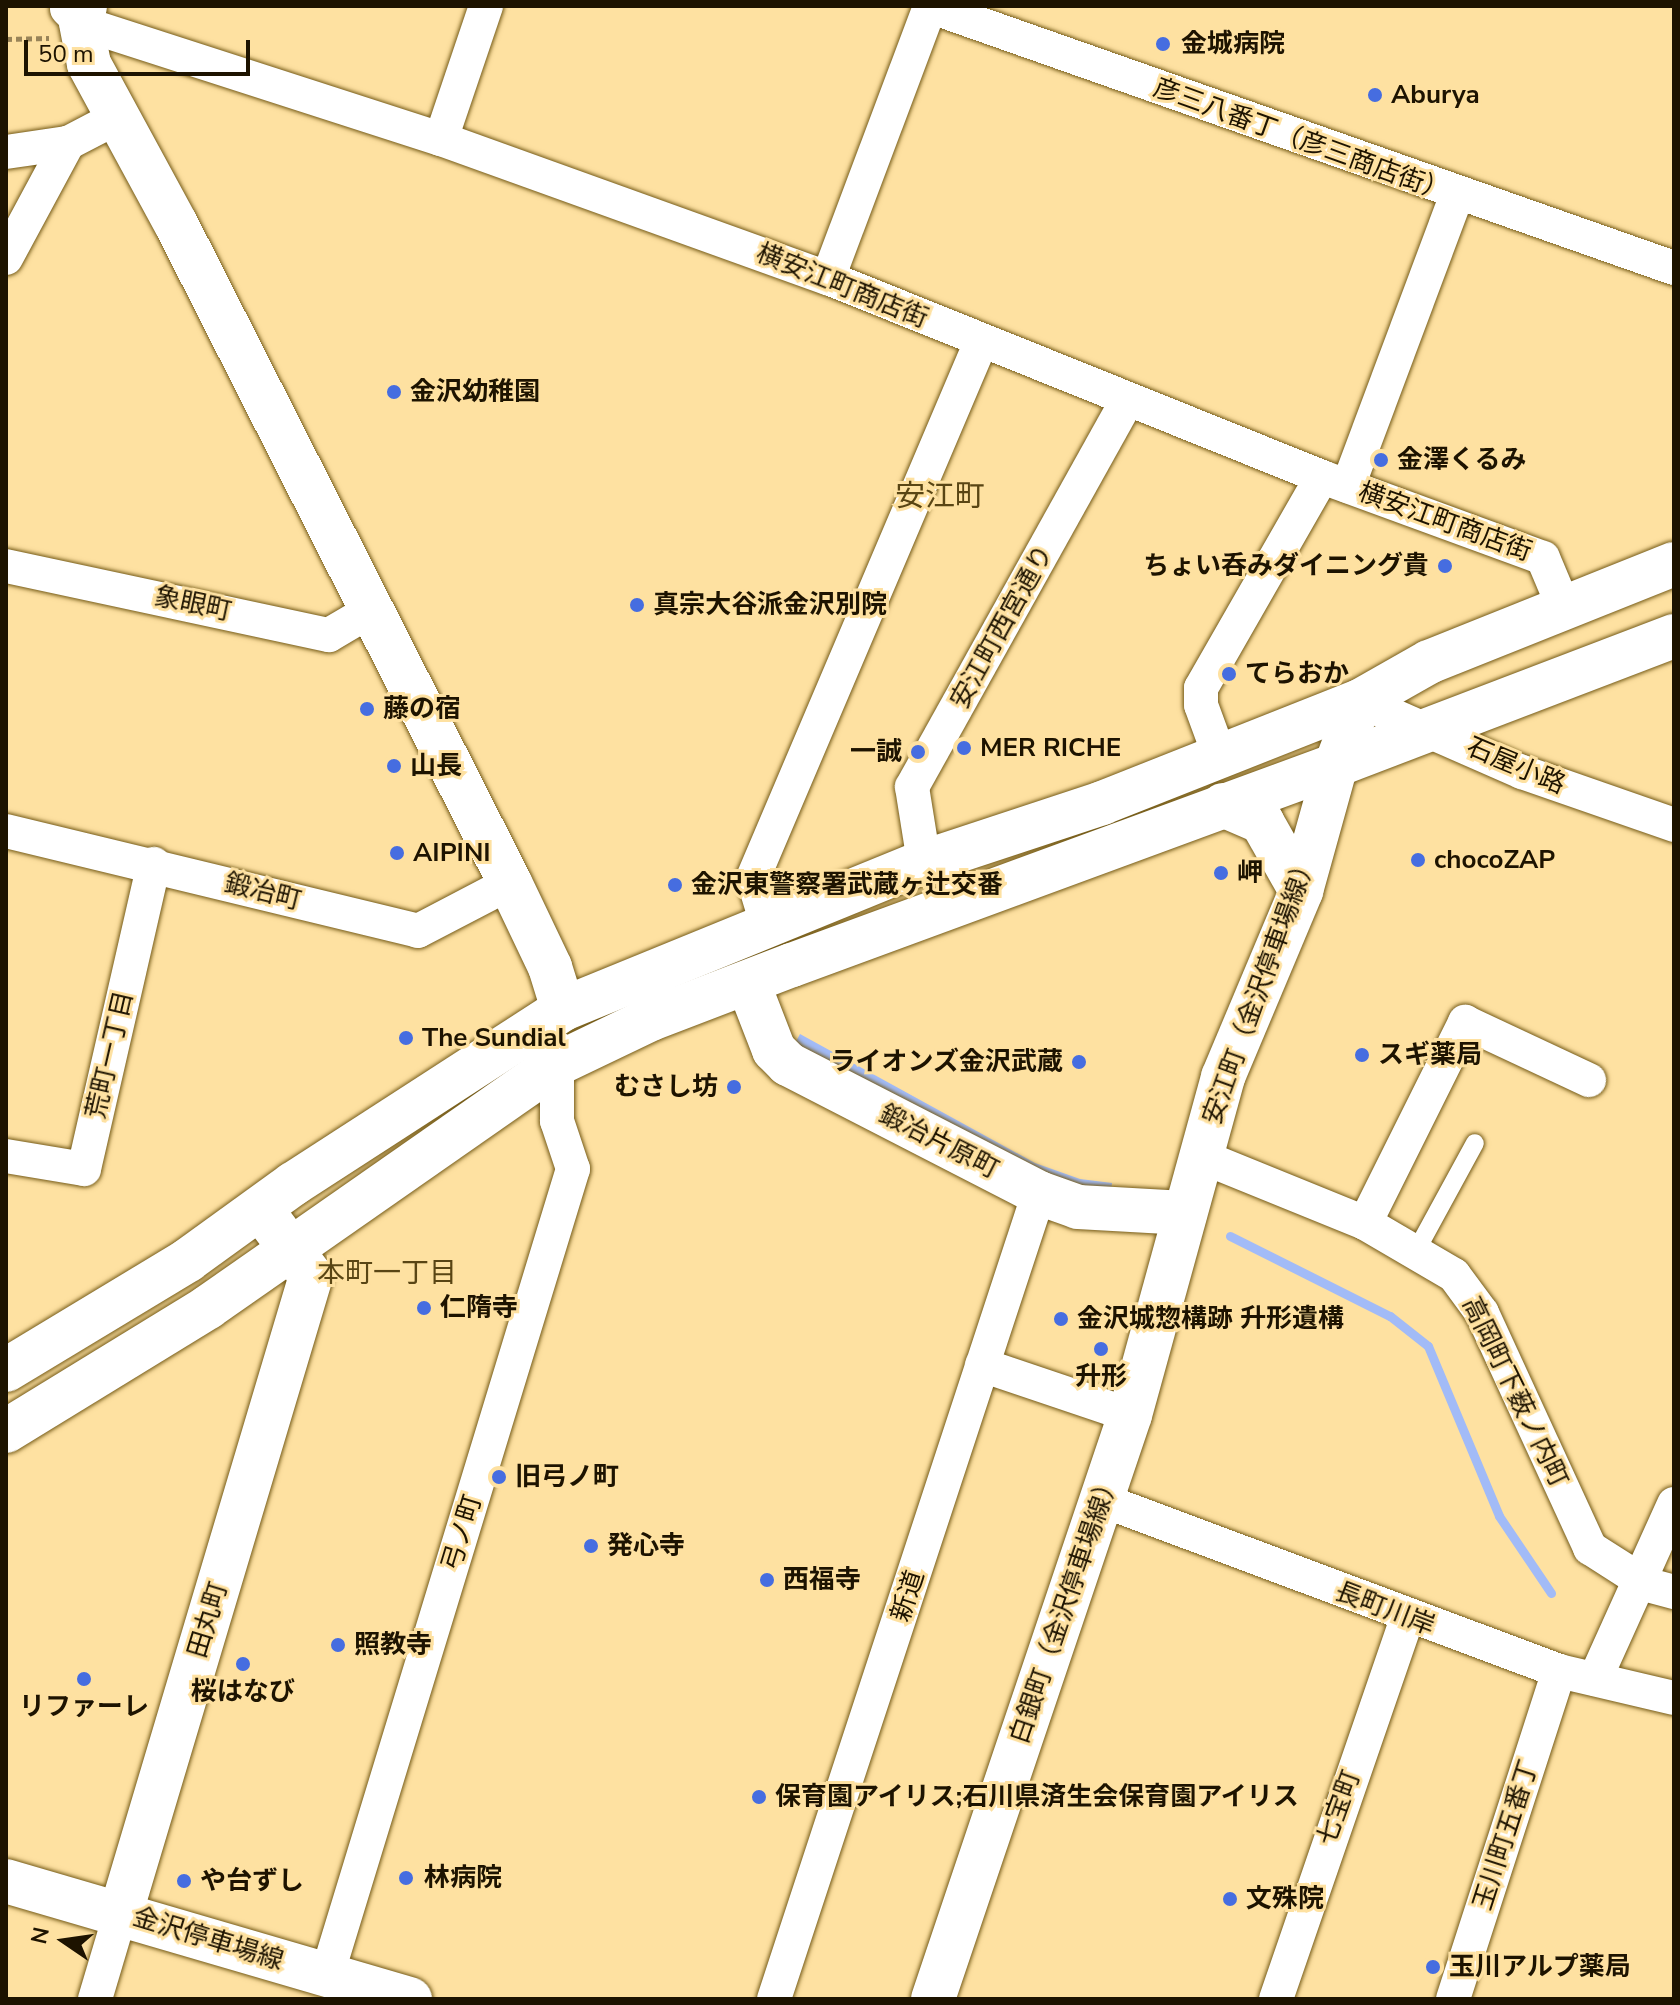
<!DOCTYPE html>
<meta charset="utf-8">
<style>
body{margin:0}
#map{position:relative;width:1680px;height:2005px;overflow:hidden;background:#fee1a1;font-family:"Nunito Sans","Noto Sans JP",sans-serif}
div>[style]{position:absolute}
.water>*{inset:0;background:#a2bbf7}
.stream>*{height:9px;margin:-4.5px;padding:0 4.5px;transform-origin:4.5px;border-radius:4.5px;background:#a2bbf7}
.path>*{height:5px;margin-top:-2.5px;transform-origin:0;background:repeating-linear-gradient(90deg,#988358 0 6px,transparent 0 10px)}
.roads{filter:drop-shadow(0 0 2px #755b18) drop-shadow(0 0 2px #755b18)}
.lane>*{height:18px;margin:-9px;padding:0 9px;transform-origin:9px;border-radius:9px;background:#fff}
.street>*{height:34px;margin:-17px;padding:0 17px;transform-origin:17px;border-radius:17px;background:#fff}
.secondary>*{height:44px;margin:-22px;padding:0 22px;transform-origin:22px;border-radius:22px;background:#fff}
.primary>*{height:44px;margin:-22px;padding:0 22px;transform-origin:22px;border-radius:22px;background:#fff}
.dots>*{width:22px;height:22px;translate:-50% -50%;box-sizing:border-box;border:4px solid #fee1a1;border-radius:50%}
span{translate:-50% -50%;white-space:nowrap;text-align:center;line-height:1.15;-webkit-text-stroke:6px #fee1a1;paint-order:stroke}
.poi-label{font-size:26px;color:#1d1300;font-weight:700}
.left{translate:0 -50%;text-align:left}
.right{translate:-100% -50%;text-align:right}
.street-label{font-size:26px;color:#1d1300}
.neighbourhood-label{font-size:28px;color:#594514}
.quarter-label{font-size:30px;color:#594514}
.frame{position:absolute;inset:0;border:8px solid #1d1300;pointer-events:none}
.north{position:absolute;left:24px;top:1901px;width:80px;height:80px;-webkit-text-stroke:6px #fee1a1;paint-order:stroke;rotate:283deg;font-size:22px;font-weight:700;line-height:32px;text-align:center;color:#1d1300}
.north::after{content:'';display:block;margin:auto;width:28px;height:36px;background:#1d1300;clip-path:polygon(50% 0,100% 100%,50% 72%,0 100%)}
.scale{position:absolute;left:24px;top:40px;width:226px;height:36px;box-sizing:border-box;border:4px solid #1d1300;border-top:0;padding-left:10px;font-size:24px;line-height:28px;white-space:nowrap;color:#1d1300;-webkit-text-stroke:6px #fee1a1;paint-order:stroke}
</style>
<div id="map">
<div class="water">
<div style="clip-path:polygon(800px 1034px,1035px 1163px,1080px 1179px,1112px 1183px,1111px 1194px,1078px 1191px,793px 1047px)"></div>
</div>
<div class="stream">
<div style="left:1230px;top:1236px;width:179px;rotate:26.6deg"></div>
<div style="left:1390px;top:1316px;width:48px;rotate:38.3deg"></div>
<div style="left:1428px;top:1346px;width:184px;rotate:67.3deg"></div>
<div style="left:1499px;top:1516px;width:93px;rotate:56deg"></div>
</div>
<div class="path">
<div style="left:6px;top:39px;width:43px;rotate:-1.3deg"></div>
</div>
<div class="roads">
<div class="lane">
<div style="left:1415px;top:1253px;width:125px;rotate:-61.4deg"></div>
</div>
<div class="street">
<div style="left:929px;top:6px;width:790px;rotate:19.38deg"></div>
<div style="left:67px;top:9px;width:20px;rotate:45deg"></div>
<div style="left:81px;top:23px;width:378px;rotate:17.9deg"></div>
<div style="left:441px;top:139px;width:411px;rotate:19.8deg"></div>
<div style="left:828px;top:278px;width:533px;rotate:21.94deg"></div>
<div style="left:1322px;top:477px;width:235px;rotate:20.1deg"></div>
<div style="left:1543px;top:558px;width:54px;rotate:67.2deg"></div>
<div style="left:441px;top:139px;width:140px;rotate:-71.3deg"></div>
<div style="left:6px;top:152px;width:63px;rotate:-8.3deg"></div>
<div style="left:68px;top:143px;width:56px;rotate:-27.5deg"></div>
<div style="left:6px;top:258px;width:131px;rotate:-61.7deg"></div>
<div style="left:828px;top:278px;width:290px;rotate:-69.4deg"></div>
<div style="left:1348px;top:486px;width:311px;rotate:-69.5deg"></div>
<div style="left:6px;top:566px;width:330px;rotate:12.1deg"></div>
<div style="left:329px;top:635px;width:51px;rotate:-30.6deg"></div>
<div style="left:1360px;top:701px;width:177px;rotate:23.7deg"></div>
<div style="left:1522px;top:772px;width:161px;rotate:19.2deg"></div>
<div style="left:1220px;top:757px;width:55px;rotate:-110.1deg"></div>
<div style="left:1201px;top:705px;width:17px;rotate:-90deg"></div>
<div style="left:1201px;top:688px;width:243px;rotate:-60.2deg"></div>
<div style="left:6px;top:831px;width:424px;rotate:13.6deg"></div>
<div style="left:418px;top:931px;width:104px;rotate:-27.6deg"></div>
<div style="left:924px;top:862px;width:76px;rotate:-99.1deg"></div>
<div style="left:912px;top:787px;width:443px;rotate:-60.9deg"></div>
<div style="left:767px;top:924px;width:48px;rotate:-106.9deg"></div>
<div style="left:753px;top:878px;width:582px;rotate:-66.96deg"></div>
<div style="left:6px;top:1156px;width:79px;rotate:9.5deg"></div>
<div style="left:84px;top:1169px;width:313px;rotate:-77.1deg"></div>
<div style="left:1200px;top:1156px;width:178px;rotate:22.1deg"></div>
<div style="left:1365px;top:1223px;width:103px;rotate:30.3deg"></div>
<div style="left:1454px;top:1275px;width:47px;rotate:53.6deg"></div>
<div style="left:1482px;top:1313px;width:259px;rotate:65.3deg"></div>
<div style="left:1590px;top:1548px;width:69px;rotate:32.5deg"></div>
<div style="left:1648px;top:1585px;width:27px;rotate:15deg"></div>
<div style="left:1365px;top:1223px;width:225px;rotate:-63.5deg"></div>
<div style="left:1465px;top:1022px;width:137px;rotate:25.1deg"></div>
<div style="left:982px;top:1365px;width:156px;rotate:18.7deg"></div>
<div style="left:1102px;top:1500px;width:488px;rotate:20.5deg"></div>
<div style="left:1559px;top:1671px;width:118px;rotate:13.2deg"></div>
<div style="left:1595px;top:1679px;width:192px;rotate:-65.7deg"></div>
<div style="left:327px;top:1975px;width:843px;rotate:-73.03deg"></div>
<div style="left:573px;top:1169px;width:51px;rotate:-108.4deg"></div>
<div style="left:557px;top:1121px;width:73px;rotate:-90deg"></div>
<div style="left:95px;top:1999px;width:91px;rotate:-73.4deg"></div>
<div style="left:774px;top:1999px;width:848px;rotate:-71.8deg"></div>
<div style="left:1276px;top:1999px;width:403px;rotate:-71deg"></div>
<div style="left:1453px;top:1999px;width:345px;rotate:-72.1deg"></div>
</div>
<div class="secondary">
<div style="left:85px;top:6px;width:17px;rotate:103deg"></div>
<div style="left:81px;top:23px;width:42px;rotate:79deg"></div>
<div style="left:89px;top:64px;width:182px;rotate:61.5deg"></div>
<div style="left:176px;top:224px;width:739px;rotate:63.12deg"></div>
<div style="left:510px;top:883px;width:93px;rotate:64.5deg"></div>
<div style="left:550px;top:967px;width:44px;rotate:72.8deg"></div>
<div style="left:748px;top:983px;width:72px;rotate:68.8deg"></div>
<div style="left:774px;top:1050px;width:20px;rotate:45deg"></div>
<div style="left:788px;top:1064px;width:282px;rotate:27.2deg"></div>
<div style="left:1039px;top:1193px;width:41px;rotate:19.7deg"></div>
<div style="left:1078px;top:1207px;width:107px;rotate:3.2deg"></div>
<div style="left:6px;top:1370px;width:213px;rotate:-31.1deg"></div>
<div style="left:188px;top:1260px;width:130px;rotate:-35.9deg"></div>
<div style="left:293px;top:1184px;width:322px;rotate:-32.9deg"></div>
<div style="left:563px;top:1009px;width:390px;rotate:-22.2deg"></div>
<div style="left:924px;top:862px;width:188px;rotate:-18.3deg"></div>
<div style="left:1102px;top:803px;width:277px;rotate:-21.6deg"></div>
<div style="left:6px;top:1431px;width:237px;rotate:-31.5deg"></div>
<div style="left:208px;top:1307px;width:423px;rotate:-34.9deg"></div>
<div style="left:555px;top:1065px;width:106px;rotate:-25.6deg"></div>
<div style="left:651px;top:1019px;width:151px;rotate:-21deg"></div>
<div style="left:792px;top:965px;width:580px;rotate:-20.19deg"></div>
<div style="left:121px;top:1912px;width:664px;rotate:-73.37deg"></div>
<div style="left:311px;top:1276px;width:65px;rotate:-126.9deg"></div>
</div>
<div class="primary">
<div style="left:1336px;top:765px;width:362px;rotate:-20.9deg"></div>
<div style="left:1223px;top:805px;width:43px;rotate:23.6deg"></div>
<div style="left:1262px;top:822px;width:79px;rotate:60.5deg"></div>
<div style="left:6px;top:1881px;width:421px;rotate:16.3deg"></div>
<div style="left:933px;top:1999px;width:616px;rotate:-71.36deg"></div>
<div style="left:1130px;top:1415px;width:351px;rotate:-74.6deg"></div>
<div style="left:1223px;top:1077px;width:202px;rotate:-67.2deg"></div>
<div style="left:1301px;top:891px;width:131px;rotate:-74.5deg"></div>
<div style="left:1336px;top:765px;width:68px;rotate:-69.4deg"></div>
<div style="left:1360px;top:701px;width:79px;rotate:-29.5deg"></div>
<div style="left:1429px;top:662px;width:264px;rotate:-21.8deg"></div>
</div>
</div>
<div class="dots">
<div style="left:1163px;top:44px;background:#466de0"></div>
<div style="left:1375px;top:95px;background:#466de0"></div>
<div style="left:394px;top:392px;background:#466de0"></div>
<div style="left:1381px;top:460px;background:#466de0"></div>
<div style="left:1445px;top:566px;background:#466de0"></div>
<div style="left:637px;top:605px;background:#466de0"></div>
<div style="left:1229px;top:674px;background:#466de0"></div>
<div style="left:367px;top:709px;background:#466de0"></div>
<div style="left:964px;top:748px;background:#466de0"></div>
<div style="left:918px;top:752px;background:#466de0"></div>
<div style="left:394px;top:766px;background:#466de0"></div>
<div style="left:397px;top:853px;background:#466de0"></div>
<div style="left:1418px;top:860px;background:#466de0"></div>
<div style="left:1221px;top:873px;background:#466de0"></div>
<div style="left:675px;top:885px;background:#466de0"></div>
<div style="left:406px;top:1038px;background:#466de0"></div>
<div style="left:1362px;top:1055px;background:#466de0"></div>
<div style="left:1079px;top:1062px;background:#466de0"></div>
<div style="left:734px;top:1087px;background:#466de0"></div>
<div style="left:424px;top:1308px;background:#466de0"></div>
<div style="left:1061px;top:1319px;background:#466de0"></div>
<div style="left:1101px;top:1349px;background:#466de0"></div>
<div style="left:499px;top:1477px;background:#466de0"></div>
<div style="left:591px;top:1546px;background:#466de0"></div>
<div style="left:767px;top:1580px;background:#466de0"></div>
<div style="left:338px;top:1645px;background:#466de0"></div>
<div style="left:243px;top:1664px;background:#466de0"></div>
<div style="left:84px;top:1679px;background:#466de0"></div>
<div style="left:759px;top:1797px;background:#466de0"></div>
<div style="left:406px;top:1878px;background:#466de0"></div>
<div style="left:184px;top:1881px;background:#466de0"></div>
<div style="left:1230px;top:1899px;background:#466de0"></div>
<div style="left:1433px;top:1967px;background:#466de0"></div>
</div>
<div class="poi-label">
<span class="left" style="left:1181px;top:44px">金城病院</span>
<span class="left" style="left:1391px;top:95px">Aburya</span>
<span class="left" style="left:410px;top:392px">金沢幼稚園</span>
<span class="left" style="left:1397px;top:460px">金澤くるみ</span>
<span class="right" style="left:1429px;top:566px">ちょい呑みダイニング貴</span>
<span class="left" style="left:653px;top:605px">真宗大谷派金沢別院</span>
<span class="left" style="left:1245px;top:674px">てらおか</span>
<span class="left" style="left:383px;top:709px">藤の宿</span>
<span class="left" style="left:980px;top:748px">MER RICHE</span>
<span class="right" style="left:902px;top:752px">一誠</span>
<span class="left" style="left:410px;top:766px">山長</span>
<span class="left" style="left:413px;top:853px">AIPINI</span>
<span class="left" style="left:1434px;top:860px">chocoZAP</span>
<span class="left" style="left:1237px;top:873px">岬</span>
<span class="left" style="left:691px;top:885px">金沢東警察署武蔵ヶ辻交番</span>
<span class="left" style="left:422px;top:1038px">The Sundial</span>
<span class="left" style="left:1378px;top:1055px">スギ薬局</span>
<span class="right" style="left:1063px;top:1062px">ライオンズ金沢武蔵</span>
<span class="right" style="left:718px;top:1087px">むさし坊</span>
<span class="left" style="left:440px;top:1308px">仁隋寺</span>
<span class="left" style="left:1077px;top:1319px">金沢城惣構跡 升形遺構</span>
<span style="left:1101px;top:1377px">升形</span>
<span class="left" style="left:515px;top:1477px">旧弓ノ町</span>
<span class="left" style="left:607px;top:1546px">発心寺</span>
<span class="left" style="left:783px;top:1580px">西福寺</span>
<span class="left" style="left:354px;top:1645px">照教寺</span>
<span style="left:243px;top:1692px">桜はなび</span>
<span style="left:84px;top:1707px">リファーレ</span>
<span class="left" style="left:775px;top:1797px">保育園アイリス;石川県済生会保育園アイリス</span>
<span class="left" style="left:424px;top:1878px">林病院</span>
<span class="left" style="left:200px;top:1881px">や台ずし</span>
<span class="left" style="left:1246px;top:1899px">文殊院</span>
<span class="left" style="left:1449px;top:1967px">玉川アルプ薬局</span>
</div>
<div class="street-label">
<span style="left:1301px;top:140px;rotate:20deg">彦三八番丁（彦三商店街）</span>
<span style="left:842px;top:286px;rotate:22deg">横安江町商店街</span>
<span style="left:1445px;top:522px;rotate:20deg">横安江町商店街</span>
<span style="left:193px;top:604px;rotate:12deg">象眼町</span>
<span style="left:1002px;top:627px;rotate:-61deg">安江町西宮通り</span>
<span style="left:1516px;top:766px;rotate:23deg">石屋小路</span>
<span style="left:263px;top:892px;rotate:14deg">鍛冶町</span>
<span style="left:1260px;top:989px;rotate:-70deg">安江町（金沢停車場線）</span>
<span style="left:110px;top:1055px;rotate:-77deg">荒町一丁目</span>
<span style="left:939px;top:1142px;rotate:27deg">鍛冶片原町</span>
<span style="left:1515px;top:1392px;rotate:64deg">高岡町下薮ノ内町</span>
<span style="left:462px;top:1533px;rotate:-73deg">弓ノ町</span>
<span style="left:908px;top:1596px;rotate:-72deg">新道</span>
<span style="left:1065px;top:1608px;rotate:-71deg">白銀町（金沢停車場線）</span>
<span style="left:1385px;top:1609px;rotate:21deg">長町川岸</span>
<span style="left:208px;top:1620px;rotate:-73deg">田丸町</span>
<span style="left:1339px;top:1808px;rotate:-70deg">七宝町</span>
<span style="left:1506px;top:1835px;rotate:-72deg">玉川町五番丁</span>
<span style="left:208px;top:1939px;rotate:17deg">金沢停車場線</span>
</div>
<div class="neighbourhood-label">
<span style="left:387px;top:1273px">本町一丁目</span>
</div>
<div class="quarter-label">
<span style="left:940px;top:497px">安江町</span>
</div>
<div class="frame"></div>
<div class="north">N</div>
<div class="scale">50 m</div>
</div>
